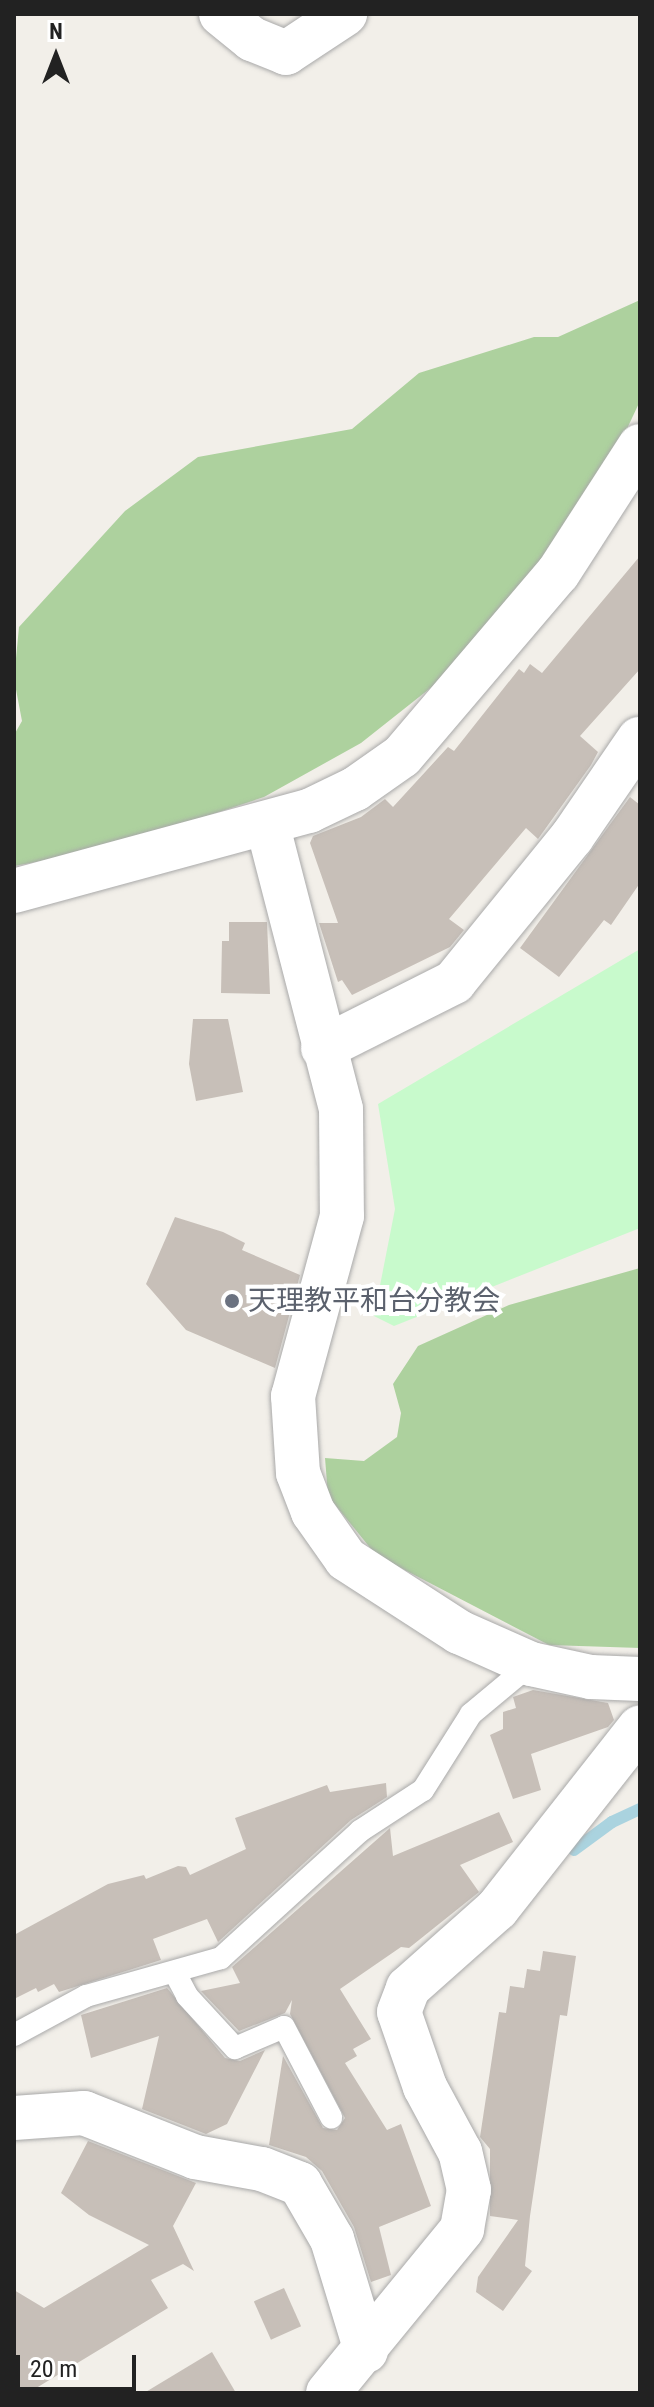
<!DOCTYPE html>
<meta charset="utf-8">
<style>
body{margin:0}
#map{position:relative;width:654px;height:2407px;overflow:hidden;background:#f2efe9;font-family:"Roboto Condensed","Noto Sans JP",sans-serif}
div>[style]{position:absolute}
.forest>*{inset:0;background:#add19e}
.park>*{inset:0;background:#c8facc}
.stream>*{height:12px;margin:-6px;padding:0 6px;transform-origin:6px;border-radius:6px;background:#aad3df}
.building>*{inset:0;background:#c7bfb8;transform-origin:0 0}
.roads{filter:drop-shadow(0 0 2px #a9a9a9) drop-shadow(0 0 2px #a9a9a9)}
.lane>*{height:22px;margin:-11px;padding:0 11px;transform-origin:11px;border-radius:11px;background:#fff}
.street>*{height:44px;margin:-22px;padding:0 22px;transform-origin:22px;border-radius:22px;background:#fff}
.dots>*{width:22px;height:22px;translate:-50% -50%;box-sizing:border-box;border:4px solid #fff;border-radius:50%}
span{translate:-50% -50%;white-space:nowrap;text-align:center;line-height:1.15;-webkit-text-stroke:8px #fff;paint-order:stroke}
.worship-label{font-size:28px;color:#5b616d}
.left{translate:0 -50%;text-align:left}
.frame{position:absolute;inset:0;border:16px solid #222;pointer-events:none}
.north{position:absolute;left:16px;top:16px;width:80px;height:80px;-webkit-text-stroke:6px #fff;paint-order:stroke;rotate:0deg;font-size:22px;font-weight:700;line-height:32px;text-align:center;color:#222}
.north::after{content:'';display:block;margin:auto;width:28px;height:36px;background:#222;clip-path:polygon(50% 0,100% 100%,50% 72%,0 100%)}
.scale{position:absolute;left:16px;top:2355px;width:120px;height:36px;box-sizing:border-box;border:4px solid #222;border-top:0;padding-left:10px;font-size:24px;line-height:28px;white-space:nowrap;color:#222;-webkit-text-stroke:6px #fff;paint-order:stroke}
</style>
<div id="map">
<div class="forest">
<div style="clip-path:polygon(640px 300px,640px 401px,595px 497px,433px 686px,361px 743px,264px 797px,107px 849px,14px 866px,14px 735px,22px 721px,14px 679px,19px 627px,125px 511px,198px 457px,352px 429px,419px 373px,534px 337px,558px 337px)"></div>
<div style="clip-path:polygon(640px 1268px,640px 1648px,549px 1645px,376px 1555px,328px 1496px,325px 1458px,364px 1461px,397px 1437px,401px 1413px,393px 1384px,418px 1346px,509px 1305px)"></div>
</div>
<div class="park">
<div style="clip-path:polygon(640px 949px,640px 1228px,394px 1326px,374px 1316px,395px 1209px,378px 1104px)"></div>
</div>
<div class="stream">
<div style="left:574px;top:1850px;width:47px;rotate:-36.4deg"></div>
<div style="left:612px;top:1822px;width:31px;rotate:-25deg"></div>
</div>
<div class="building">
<div style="clip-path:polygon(640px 556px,640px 669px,580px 736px,598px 752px,591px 765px,538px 839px,526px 828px,449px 919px,464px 930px,450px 947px,352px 995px,342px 980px,338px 982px,319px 923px,338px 923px,310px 843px,313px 836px,361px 817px,385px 799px,393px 807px,448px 747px,454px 751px,519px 669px,524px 673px,530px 664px,542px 673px)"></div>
<div style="clip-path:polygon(630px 797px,640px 805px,640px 883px,611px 925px,604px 920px,559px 977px,520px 948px)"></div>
<div style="clip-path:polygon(229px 922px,267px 922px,270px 994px,221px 993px,222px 941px,229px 941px)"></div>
<div style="clip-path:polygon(193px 1019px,228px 1019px,243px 1092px,196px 1101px,189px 1064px)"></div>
<div style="clip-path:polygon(175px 1217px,223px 1232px,245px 1243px,242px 1250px,300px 1275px,275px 1368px,186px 1330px,146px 1284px)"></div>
<div style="clip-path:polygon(533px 1690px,608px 1703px,614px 1720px,608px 1727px,531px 1754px,541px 1790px,513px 1799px,490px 1735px,503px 1729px,503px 1712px,516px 1708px,513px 1697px)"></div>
<div style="clip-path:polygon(386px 1783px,387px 1797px,351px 1820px,218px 1942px,207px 1919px,153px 1939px,161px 1960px,59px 1992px,54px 1984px,38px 1992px,36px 1988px,14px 1999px,14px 1935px,108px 1884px,144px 1875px,146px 1879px,178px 1866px,186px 1867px,190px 1875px,246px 1849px,235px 1818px,327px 1785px,330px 1792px)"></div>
<div style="clip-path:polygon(499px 1812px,513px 1842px,460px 1865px,479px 1892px,409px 1948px,401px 1947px,340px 1989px,371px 2039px,353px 2049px,357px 2056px,345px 2063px,387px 2130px,401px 2124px,431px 2206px,379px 2227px,391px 2275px,371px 2282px,354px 2227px,322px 2171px,306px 2157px,269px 2145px,283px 2056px,323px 2128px,337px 2130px,345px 2118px,290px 2014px,292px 2000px,285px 2013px,239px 2031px,201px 1991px,240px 1983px,232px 1967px,390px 1828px,393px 1856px)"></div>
<div style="clip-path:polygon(543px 1951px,576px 1956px,567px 2016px,560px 2015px,530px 2216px,525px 2266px,532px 2271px,503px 2311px,476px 2292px,478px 2277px,518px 2220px,490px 2216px,490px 2149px,480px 2137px,499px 2012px,506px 2013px,510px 1986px,524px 1988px,527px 1969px,540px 1971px)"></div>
<div style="clip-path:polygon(167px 1988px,225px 2058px,240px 2061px,265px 2050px,227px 2124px,206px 2134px,142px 2109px,159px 2036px,91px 2058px,81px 2015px)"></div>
<div style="clip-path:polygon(88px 2141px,196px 2183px,173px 2226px,194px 2271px,183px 2264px,151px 2280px,168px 2308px,28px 2393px,14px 2393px,14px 2290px,44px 2308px,149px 2245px,89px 2215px,61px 2193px)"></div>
<div style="left:284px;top:2288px;width:42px;height:33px;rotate:66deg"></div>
<div style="clip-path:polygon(212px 2352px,236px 2393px,144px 2393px)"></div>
</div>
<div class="roads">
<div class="lane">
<div style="left:175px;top:1973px;width:26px;rotate:62deg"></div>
<div style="left:187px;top:1996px;width:71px;rotate:47.3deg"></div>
<div style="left:235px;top:2048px;width:53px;rotate:-23.2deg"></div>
<div style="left:284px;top:2027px;width:102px;rotate:62.4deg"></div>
<div style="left:14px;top:2035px;width:82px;rotate:-28.4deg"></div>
<div style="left:86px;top:1996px;width:140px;rotate:-15.7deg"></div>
<div style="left:221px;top:1958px;width:188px;rotate:-42.4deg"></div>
<div style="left:360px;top:1831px;width:75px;rotate:-33.1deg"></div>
<div style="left:423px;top:1790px;width:90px;rotate:-57.7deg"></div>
<div style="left:471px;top:1714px;width:78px;rotate:-39.8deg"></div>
</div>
<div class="street">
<div style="left:221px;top:14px;width:40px;rotate:39deg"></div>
<div style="left:252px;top:39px;width:37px;rotate:22deg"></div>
<div style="left:286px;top:53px;width:71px;rotate:-33.5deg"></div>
<div style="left:267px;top:823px;width:295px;rotate:75.5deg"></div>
<div style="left:341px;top:1109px;width:107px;rotate:89.5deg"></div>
<div style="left:342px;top:1216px;width:187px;rotate:105.2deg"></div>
<div style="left:293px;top:1396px;width:77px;rotate:86.3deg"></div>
<div style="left:298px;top:1473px;width:42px;rotate:69deg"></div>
<div style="left:313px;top:1512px;width:57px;rotate:54.9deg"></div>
<div style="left:346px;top:1559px;width:135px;rotate:32.9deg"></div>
<div style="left:459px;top:1632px;width:79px;rotate:24deg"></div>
<div style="left:531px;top:1664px;width:61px;rotate:12.2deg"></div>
<div style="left:591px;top:1677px;width:49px;rotate:2.3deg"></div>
<div style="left:14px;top:891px;width:306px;rotate:-15.2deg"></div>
<div style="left:309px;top:811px;width:51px;rotate:-25.6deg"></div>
<div style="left:355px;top:789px;width:57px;rotate:-35.1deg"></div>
<div style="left:402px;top:756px;width:240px;rotate:-49.6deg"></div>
<div style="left:558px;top:573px;width:151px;rotate:-57.2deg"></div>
<div style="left:323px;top:1048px;width:147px;rotate:-26.7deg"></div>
<div style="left:454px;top:982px;width:187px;rotate:-50.9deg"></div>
<div style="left:572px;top:837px;width:119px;rotate:-55.6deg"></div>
<div style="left:14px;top:2118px;width:70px;rotate:-4.1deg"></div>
<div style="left:84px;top:2113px;width:119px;rotate:21.6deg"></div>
<div style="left:195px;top:2157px;width:68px;rotate:10.2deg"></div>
<div style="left:262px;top:2169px;width:41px;rotate:21.5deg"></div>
<div style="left:300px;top:2184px;width:64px;rotate:59.8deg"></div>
<div style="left:332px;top:2239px;width:117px;rotate:73.1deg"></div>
<div style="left:328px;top:2393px;width:212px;rotate:-50.7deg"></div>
<div style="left:462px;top:2229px;width:40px;rotate:-80deg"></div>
<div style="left:469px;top:2190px;width:39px;rotate:-103deg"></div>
<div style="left:460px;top:2152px;width:74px;rotate:-118.3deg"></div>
<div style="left:425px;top:2087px;width:79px;rotate:-109.1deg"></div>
<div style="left:399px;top:2012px;width:26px;rotate:-69deg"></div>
<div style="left:408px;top:1988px;width:119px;rotate:-41.6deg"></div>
<div style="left:497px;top:1909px;width:231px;rotate:-51.8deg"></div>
</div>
</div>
<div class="dots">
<div style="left:232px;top:1301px;background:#6b7280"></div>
</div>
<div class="worship-label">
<span class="left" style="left:248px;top:1301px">天理教平和台分教会</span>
</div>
<div class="frame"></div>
<div class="north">N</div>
<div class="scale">20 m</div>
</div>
